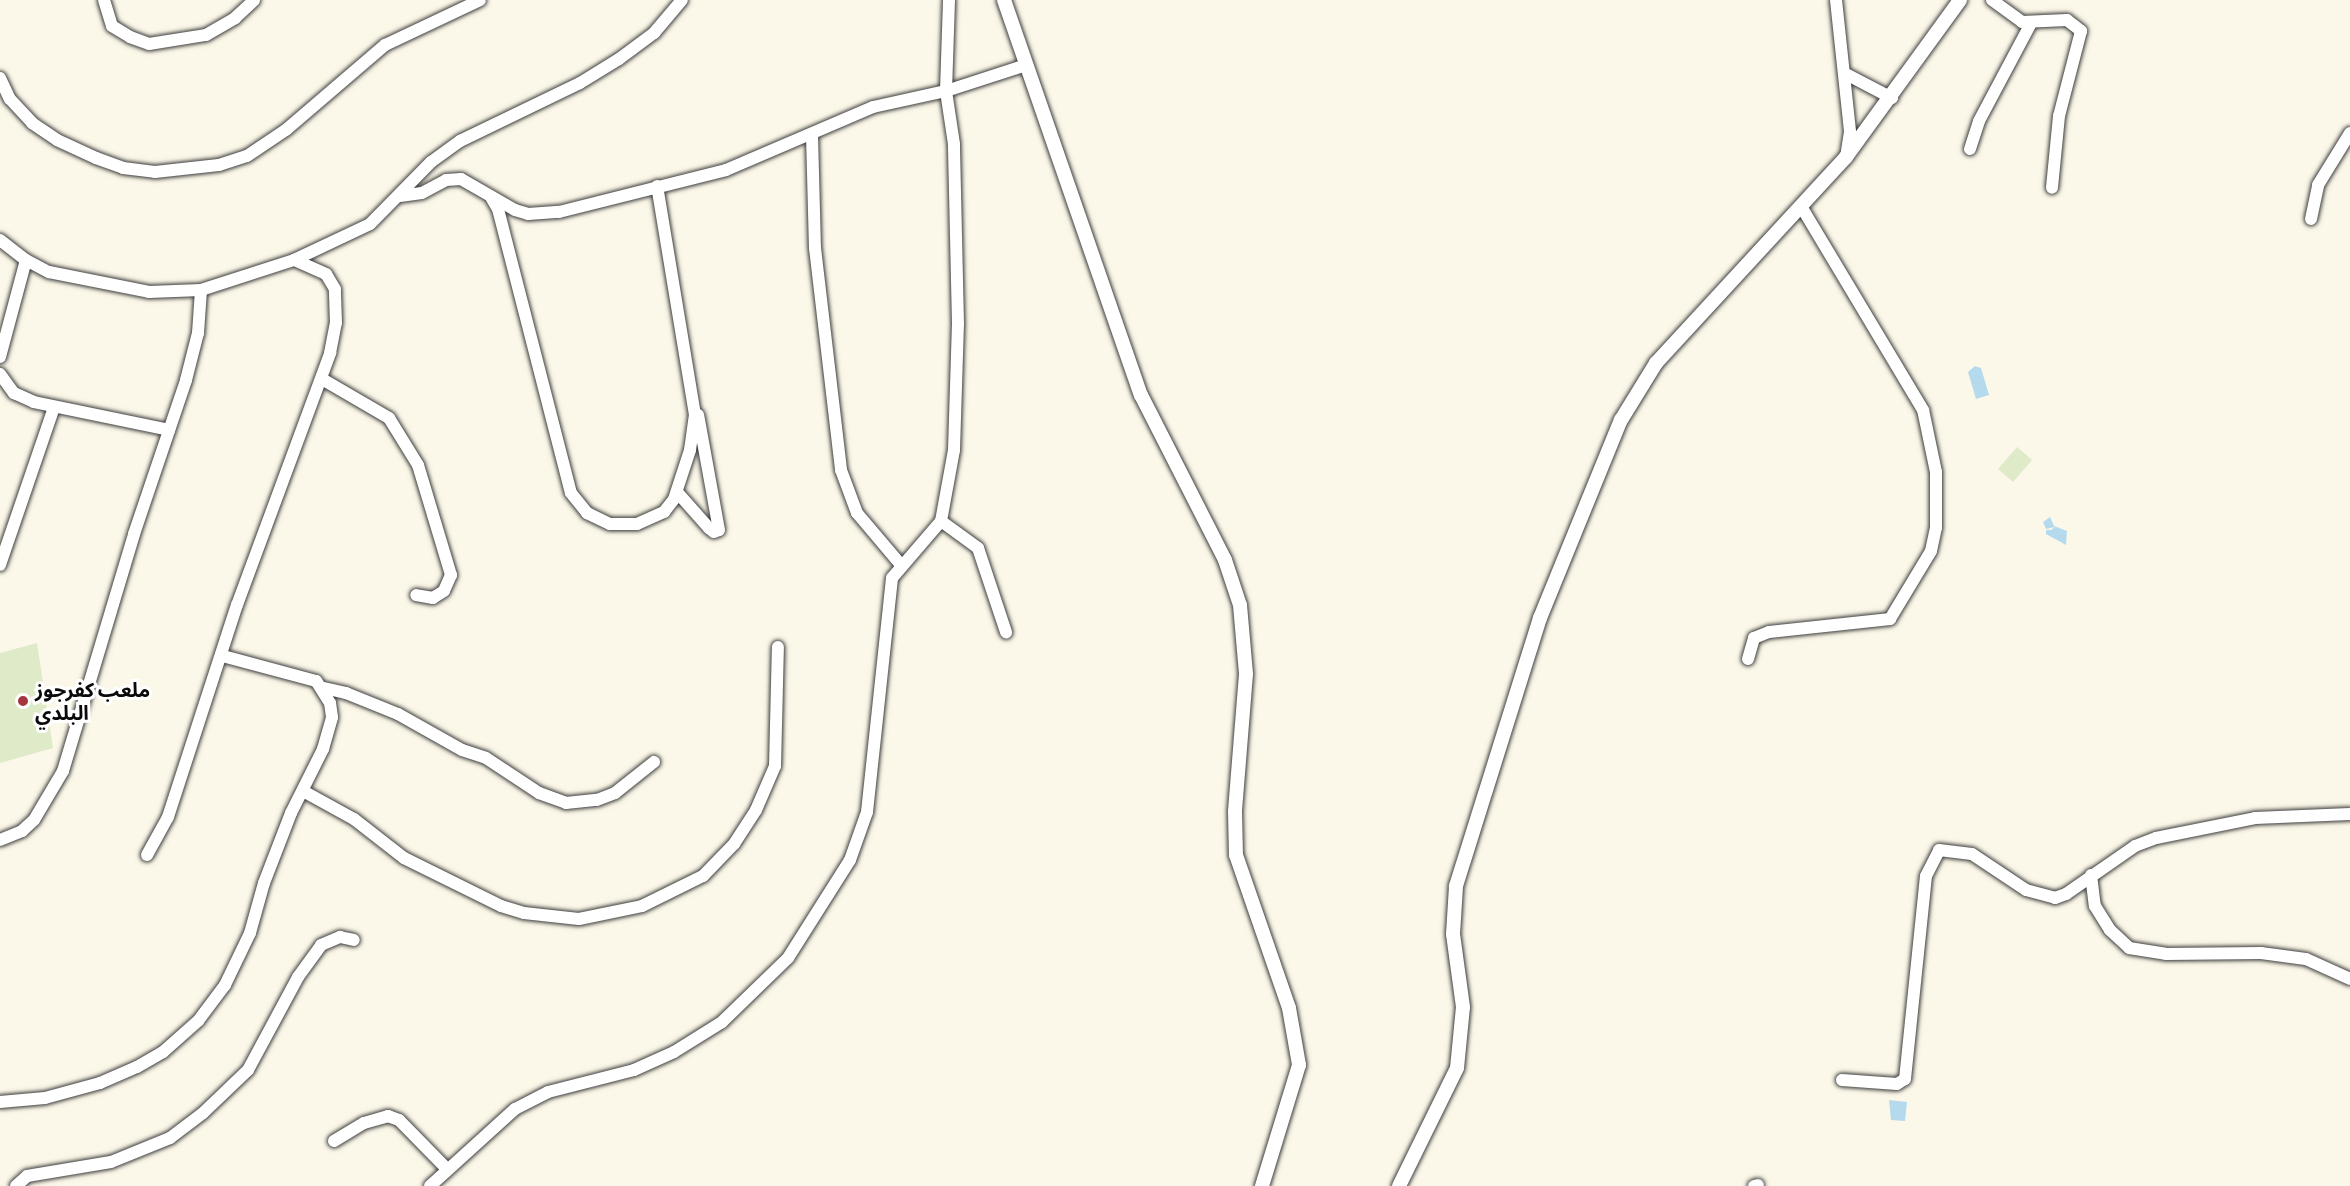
<!DOCTYPE html>
<meta charset="utf-8">
<style>
body{margin:0}
#map{position:relative;width:2350px;height:1186px;overflow:hidden;background:#fcf8e9;font-family:"Zilla Slab","Noto Sans Arabic",serif}
div>[style]{position:absolute}
.pitch>*{inset:0;background:#dfeac9;transform-origin:0 0}
.water>*{inset:0;background:#b5d9ed}
.roads{filter:drop-shadow(0 0 2px #3d3d3d) drop-shadow(0 0 2px #3d3d3d)}
.minor>*{height:12px;margin:-6px;padding:0 6px;transform-origin:6px;border-radius:6px;background:#fff}
.tertiary>*{height:14px;margin:-7px;padding:0 7px;transform-origin:7px;border-radius:7px;background:#fff}
.dots>*{width:16px;height:16px;translate:-50% -50%;box-sizing:border-box;border:3px solid #fff;border-radius:50%}
span{translate:-50% -50%;white-space:nowrap;text-align:center;line-height:1.15;-webkit-text-stroke:6px #fff;paint-order:stroke}
.poi-label{font-size:20px;color:#0a0a0a;font-weight:700}
.left{translate:0 -50%;text-align:left}
</style>
<div id="map">
<div class="pitch">
<div style="left:2017px;top:447px;width:20px;height:29px;rotate:41deg"></div>
<div style="clip-path:polygon(37px 643px,53px 748px,0 763px,0 653px)"></div>
</div>
<div class="water">
<div style="clip-path:polygon(1975px 366px,1981px 368px,1989px 395px,1976px 399px,1968px 372px)"></div>
<div style="clip-path:polygon(2050px 517px,2054px 526px,2067px 531px,2066px 545px,2046px 534px,2046px 530px,2051px 530px,2055px 527px,2046px 529px,2043px 522px)"></div>
<div style="clip-path:polygon(1889px 1100px,1907px 1102px,1905px 1121px,1891px 1120px)"></div>
</div>
<div class="roads">
<div class="minor">
<div style="left:104px;top:0;width:27px;rotate:73deg"></div>
<div style="left:112px;top:26px;width:21px;rotate:31deg"></div>
<div style="left:130px;top:37px;width:20px;rotate:20deg"></div>
<div style="left:149px;top:44px;width:58px;rotate:-9deg"></div>
<div style="left:206px;top:35px;width:34px;rotate:-30deg"></div>
<div style="left:235px;top:18px;width:26px;rotate:-43deg"></div>
<div style="left:1836px;top:0;width:133px;rotate:83.9deg"></div>
<div style="left:1850px;top:132px;width:25px;rotate:99deg"></div>
<div style="left:1992px;top:0;width:37px;rotate:36deg"></div>
<div style="left:2022px;top:22px;width:45px;rotate:-2.5deg"></div>
<div style="left:2067px;top:20px;width:18px;rotate:38deg"></div>
<div style="left:2081px;top:31px;width:88px;rotate:104.5deg"></div>
<div style="left:2059px;top:116px;width:72px;rotate:95.6deg"></div>
<div style="left:1846px;top:74px;width:52px;rotate:27.6deg"></div>
<div style="left:0;top:78px;width:23px;rotate:65deg"></div>
<div style="left:10px;top:99px;width:33px;rotate:47deg"></div>
<div style="left:32px;top:123px;width:30px;rotate:34deg"></div>
<div style="left:57px;top:140px;width:43px;rotate:24.8deg"></div>
<div style="left:96px;top:158px;width:29px;rotate:20deg"></div>
<div style="left:123px;top:168px;width:32px;rotate:7deg"></div>
<div style="left:155px;top:172px;width:64px;rotate:-6.2deg"></div>
<div style="left:219px;top:165px;width:29px;rotate:-18deg"></div>
<div style="left:247px;top:156px;width:48px;rotate:-34deg"></div>
<div style="left:287px;top:129px;width:129px;rotate:-40.6deg"></div>
<div style="left:385px;top:45px;width:105px;rotate:-25.3deg"></div>
<div style="left:812px;top:135px;width:113px;rotate:88.5deg"></div>
<div style="left:815px;top:248px;width:224px;rotate:83.3deg"></div>
<div style="left:841px;top:470px;width:46px;rotate:69.6deg"></div>
<div style="left:857px;top:513px;width:68px;rotate:49.8deg"></div>
<div style="left:1970px;top:149px;width:29px;rotate:-72deg"></div>
<div style="left:1979px;top:121px;width:109px;rotate:-62deg"></div>
<div style="left:400px;top:196px;width:22px;rotate:-8deg"></div>
<div style="left:422px;top:193px;width:27px;rotate:-28deg"></div>
<div style="left:446px;top:180px;width:15px;rotate:-4deg"></div>
<div style="left:461px;top:179px;width:62px;rotate:29.9deg"></div>
<div style="left:515px;top:210px;width:14px;rotate:17deg"></div>
<div style="left:528px;top:214px;width:31px;rotate:-4deg"></div>
<div style="left:559px;top:212px;width:172px;rotate:-14.1deg"></div>
<div style="left:726px;top:170px;width:160px;rotate:-23.2deg"></div>
<div style="left:873px;top:107px;width:75px;rotate:-12.4deg"></div>
<div style="left:946px;top:91px;width:84px;rotate:-18deg"></div>
<div style="left:492px;top:199px;width:12px;rotate:59deg"></div>
<div style="left:498px;top:209px;width:293px;rotate:75.6deg"></div>
<div style="left:571px;top:493px;width:26px;rotate:51deg"></div>
<div style="left:587px;top:513px;width:25px;rotate:26deg"></div>
<div style="left:610px;top:524px;width:27px"></div>
<div style="left:637px;top:524px;width:30px;rotate:-24deg"></div>
<div style="left:664px;top:512px;width:16px;rotate:-52deg"></div>
<div style="left:674px;top:499px;width:52px;rotate:-71.9deg"></div>
<div style="left:690px;top:450px;width:35px;rotate:-82deg"></div>
<div style="left:695px;top:415px;width:232px;rotate:-99.4deg"></div>
<div style="left:2311px;top:219px;width:35px;rotate:-78deg"></div>
<div style="left:2318px;top:185px;width:61px;rotate:-58.4deg"></div>
<div style="left:0;top:240px;width:33px;rotate:38deg"></div>
<div style="left:26px;top:260px;width:26px;rotate:28deg"></div>
<div style="left:49px;top:272px;width:102px;rotate:11.3deg"></div>
<div style="left:149px;top:292px;width:52px;rotate:-2.2deg"></div>
<div style="left:201px;top:290px;width:98px;rotate:-17.9deg"></div>
<div style="left:294px;top:260px;width:84px;rotate:-25.3deg"></div>
<div style="left:370px;top:224px;width:87px;rotate:-45.5deg"></div>
<div style="left:431px;top:162px;width:36px;rotate:-36deg"></div>
<div style="left:460px;top:141px;width:133px;rotate:-25.8deg"></div>
<div style="left:580px;top:83px;width:46px;rotate:-31.6deg"></div>
<div style="left:619px;top:59px;width:44px;rotate:-36.6deg"></div>
<div style="left:654px;top:33px;width:43px;rotate:-49.7deg"></div>
<div style="left:0;top:357px;width:100px;rotate:-75deg"></div>
<div style="left:0;top:374px;width:24px;rotate:54deg"></div>
<div style="left:14px;top:393px;width:22px;rotate:24deg"></div>
<div style="left:34px;top:402px;width:138px;rotate:11.7deg"></div>
<div style="left:322px;top:379px;width:78px;rotate:30.2deg"></div>
<div style="left:389px;top:418px;width:55px;rotate:58.3deg"></div>
<div style="left:418px;top:465px;width:115px;rotate:73.3deg"></div>
<div style="left:451px;top:575px;width:17px;rotate:114deg"></div>
<div style="left:444px;top:591px;width:13px;rotate:148deg"></div>
<div style="left:433px;top:598px;width:17px;rotate:-170deg"></div>
<div style="left:677px;top:492px;width:48px;rotate:48.4deg"></div>
<div style="left:709px;top:528px;width:6px;rotate:39deg"></div>
<div style="left:714px;top:532px;width:5px;rotate:-22deg"></div>
<div style="left:719px;top:530px;width:117px;rotate:-100.3deg"></div>
<div style="left:941px;top:521px;width:46px;rotate:36.1deg"></div>
<div style="left:978px;top:548px;width:89px;rotate:71.6deg"></div>
<div style="left:0;top:565px;width:167px;rotate:-71.1deg"></div>
<div style="left:1748px;top:659px;width:22px;rotate:-74deg"></div>
<div style="left:1754px;top:638px;width:16px;rotate:-22deg"></div>
<div style="left:1769px;top:632px;width:122px;rotate:-6.1deg"></div>
<div style="left:1890px;top:619px;width:79px;rotate:-58.9deg"></div>
<div style="left:1931px;top:551px;width:24px;rotate:-78deg"></div>
<div style="left:1936px;top:528px;width:56px;rotate:-90deg"></div>
<div style="left:1936px;top:472px;width:63px;rotate:-101.8deg"></div>
<div style="left:1923px;top:410px;width:235px;rotate:-120.9deg"></div>
<div style="left:324px;top:688px;width:23px;rotate:13deg"></div>
<div style="left:346px;top:693px;width:56px;rotate:22deg"></div>
<div style="left:398px;top:714px;width:73px;rotate:29.4deg"></div>
<div style="left:462px;top:750px;width:25px;rotate:18deg"></div>
<div style="left:486px;top:758px;width:64px;rotate:33.4deg"></div>
<div style="left:539px;top:793px;width:29px;rotate:20deg"></div>
<div style="left:566px;top:803px;width:31px;rotate:-6deg"></div>
<div style="left:597px;top:800px;width:19px;rotate:-21deg"></div>
<div style="left:615px;top:793px;width:50px;rotate:-38.5deg"></div>
<div style="left:303px;top:791px;width:58px;rotate:28.8deg"></div>
<div style="left:354px;top:819px;width:63px;rotate:38deg"></div>
<div style="left:404px;top:858px;width:108px;rotate:26.3deg"></div>
<div style="left:501px;top:906px;width:24px;rotate:17deg"></div>
<div style="left:524px;top:913px;width:55px;rotate:6.2deg"></div>
<div style="left:579px;top:919px;width:64px;rotate:-11.7deg"></div>
<div style="left:642px;top:906px;width:68px;rotate:-26.2deg"></div>
<div style="left:703px;top:876px;width:45px;rotate:-45.9deg"></div>
<div style="left:734px;top:844px;width:40px;rotate:-57.1deg"></div>
<div style="left:756px;top:810px;width:48px;rotate:-66.6deg"></div>
<div style="left:775px;top:766px;width:119px;rotate:-88.6deg"></div>
<div style="left:0;top:840px;width:24px;rotate:-22deg"></div>
<div style="left:22px;top:831px;width:16px;rotate:-43deg"></div>
<div style="left:34px;top:820px;width:57px;rotate:-59.4deg"></div>
<div style="left:63px;top:771px;width:247px;rotate:-73.3deg"></div>
<div style="left:134px;top:534px;width:163px;rotate:-71.3deg"></div>
<div style="left:186px;top:380px;width:49px;rotate:-75.7deg"></div>
<div style="left:198px;top:333px;width:43px;rotate:-86deg"></div>
<div style="left:147px;top:855px;width:43px;rotate:-61.1deg"></div>
<div style="left:168px;top:817px;width:223px;rotate:-72deg"></div>
<div style="left:237px;top:605px;width:269px;rotate:-69.7deg"></div>
<div style="left:330px;top:353px;width:31px;rotate:-79deg"></div>
<div style="left:336px;top:323px;width:34px;rotate:-92deg"></div>
<div style="left:335px;top:289px;width:17px;rotate:-121deg"></div>
<div style="left:326px;top:274px;width:35px;rotate:-156deg"></div>
<div style="left:2091px;top:875px;width:31px;rotate:83deg"></div>
<div style="left:2095px;top:906px;width:28px;rotate:58deg"></div>
<div style="left:2110px;top:930px;width:26px;rotate:43deg"></div>
<div style="left:2129px;top:948px;width:37px;rotate:9deg"></div>
<div style="left:2166px;top:954px;width:95px;rotate:-0.6deg"></div>
<div style="left:2261px;top:953px;width:45px;rotate:7.6deg"></div>
<div style="left:2306px;top:959px;width:48px;rotate:24.4deg"></div>
<div style="left:1842px;top:1080px;width:55px;rotate:4.2deg"></div>
<div style="left:1897px;top:1084px;width:9px;rotate:-32deg"></div>
<div style="left:1905px;top:1079px;width:204px;rotate:-84.1deg"></div>
<div style="left:1926px;top:876px;width:29px;rotate:-63deg"></div>
<div style="left:1939px;top:850px;width:33px;rotate:7deg"></div>
<div style="left:1972px;top:854px;width:65px;rotate:33.7deg"></div>
<div style="left:2026px;top:890px;width:30px;rotate:15deg"></div>
<div style="left:2055px;top:898px;width:12px;rotate:-20deg"></div>
<div style="left:2066px;top:894px;width:84px;rotate:-34.8deg"></div>
<div style="left:2135px;top:846px;width:22px;rotate:-21deg"></div>
<div style="left:2156px;top:838px;width:101px;rotate:-11.4deg"></div>
<div style="left:2255px;top:818px;width:95px;rotate:-2.4deg"></div>
<div style="left:0;top:1102px;width:45px;rotate:-5.1deg"></div>
<div style="left:45px;top:1098px;width:57px;rotate:-15.3deg"></div>
<div style="left:100px;top:1083px;width:40px;rotate:-23.4deg"></div>
<div style="left:137px;top:1067px;width:30px;rotate:-30deg"></div>
<div style="left:163px;top:1052px;width:47px;rotate:-41.5deg"></div>
<div style="left:198px;top:1021px;width:45px;rotate:-53.1deg"></div>
<div style="left:225px;top:985px;width:58px;rotate:-64.3deg"></div>
<div style="left:250px;top:933px;width:52px;rotate:-74.4deg"></div>
<div style="left:264px;top:883px;width:75px;rotate:-68.9deg"></div>
<div style="left:291px;top:813px;width:72px;rotate:-63.4deg"></div>
<div style="left:323px;top:749px;width:33px;rotate:-74deg"></div>
<div style="left:332px;top:717px;width:14px;rotate:-98deg"></div>
<div style="left:330px;top:703px;width:26px;rotate:-122deg"></div>
<div style="left:316px;top:681px;width:96px;rotate:-165deg"></div>
<div style="left:334px;top:1141px;width:35px;rotate:-31deg"></div>
<div style="left:364px;top:1123px;width:25px;rotate:-16deg"></div>
<div style="left:388px;top:1116px;width:12px;rotate:20deg"></div>
<div style="left:399px;top:1120px;width:69px;rotate:45.6deg"></div>
<div style="left:16px;top:1186px;width:15px;rotate:-42deg"></div>
<div style="left:27px;top:1176px;width:85px;rotate:-9.5deg"></div>
<div style="left:111px;top:1162px;width:64px;rotate:-22.1deg"></div>
<div style="left:170px;top:1138px;width:41px;rotate:-37.1deg"></div>
<div style="left:203px;top:1113px;width:62px;rotate:-43.7deg"></div>
<div style="left:248px;top:1070px;width:106px;rotate:-61.7deg"></div>
<div style="left:298px;top:977px;width:39px;rotate:-54deg"></div>
<div style="left:321px;top:945px;width:21px;rotate:-23deg"></div>
<div style="left:340px;top:937px;width:14px;rotate:12deg"></div>
<div style="left:430px;top:1186px;width:115px;rotate:-42.2deg"></div>
<div style="left:515px;top:1109px;width:37px;rotate:-27deg"></div>
<div style="left:548px;top:1092px;width:89px;rotate:-14.3deg"></div>
<div style="left:634px;top:1070px;width:44px;rotate:-24.2deg"></div>
<div style="left:674px;top:1052px;width:57px;rotate:-32deg"></div>
<div style="left:722px;top:1022px;width:92px;rotate:-44.1deg"></div>
<div style="left:788px;top:958px;width:116px;rotate:-57.7deg"></div>
<div style="left:850px;top:860px;width:51px;rotate:-70.5deg"></div>
<div style="left:867px;top:812px;width:235px;rotate:-83.9deg"></div>
<div style="left:892px;top:578px;width:75px;rotate:-49.3deg"></div>
<div style="left:941px;top:521px;width:72px;rotate:-79.6deg"></div>
<div style="left:954px;top:450px;width:126px;rotate:-88.2deg"></div>
<div style="left:958px;top:324px;width:180px;rotate:-91.3deg"></div>
<div style="left:954px;top:144px;width:54px;rotate:-98.6deg"></div>
<div style="left:946px;top:91px;width:91px;rotate:-88.1deg"></div>
<div style="left:1754px;top:1186px;width:4px;rotate:-14deg"></div>
</div>
<div class="tertiary">
<div style="left:1004px;top:0;width:418px;rotate:70.9deg"></div>
<div style="left:1141px;top:395px;width:185px;rotate:63deg"></div>
<div style="left:1225px;top:560px;width:47px;rotate:71.6deg"></div>
<div style="left:1240px;top:605px;width:69px;rotate:85deg"></div>
<div style="left:1246px;top:674px;width:138px;rotate:94.6deg"></div>
<div style="left:1235px;top:812px;width:43px;rotate:88.7deg"></div>
<div style="left:1236px;top:855px;width:162px;rotate:70.9deg"></div>
<div style="left:1289px;top:1008px;width:58px;rotate:80deg"></div>
<div style="left:1299px;top:1065px;width:127px;rotate:107deg"></div>
<div style="left:1399px;top:1186px;width:131px;rotate:-63.8deg"></div>
<div style="left:1457px;top:1068px;width:61px;rotate:-84.4deg"></div>
<div style="left:1463px;top:1007px;width:74px;rotate:-97.8deg"></div>
<div style="left:1453px;top:934px;width:48px;rotate:-86.4deg"></div>
<div style="left:1456px;top:886px;width:281px;rotate:-72.6deg"></div>
<div style="left:1540px;top:618px;width:214px;rotate:-67.8deg"></div>
<div style="left:1621px;top:420px;width:67px;rotate:-58.4deg"></div>
<div style="left:1656px;top:363px;width:280px;rotate:-47.3deg"></div>
<div style="left:1846px;top:157px;width:194px;rotate:-54deg"></div>
</div>
</div>
<div class="dots">
<div style="left:23px;top:701px;background:#a6363e"></div>
</div>
<div class="poi-label">
<span class="left" style="left:35px;top:702px">ملعب كفرجوز<br>البلدي</span>
</div>
</div>
